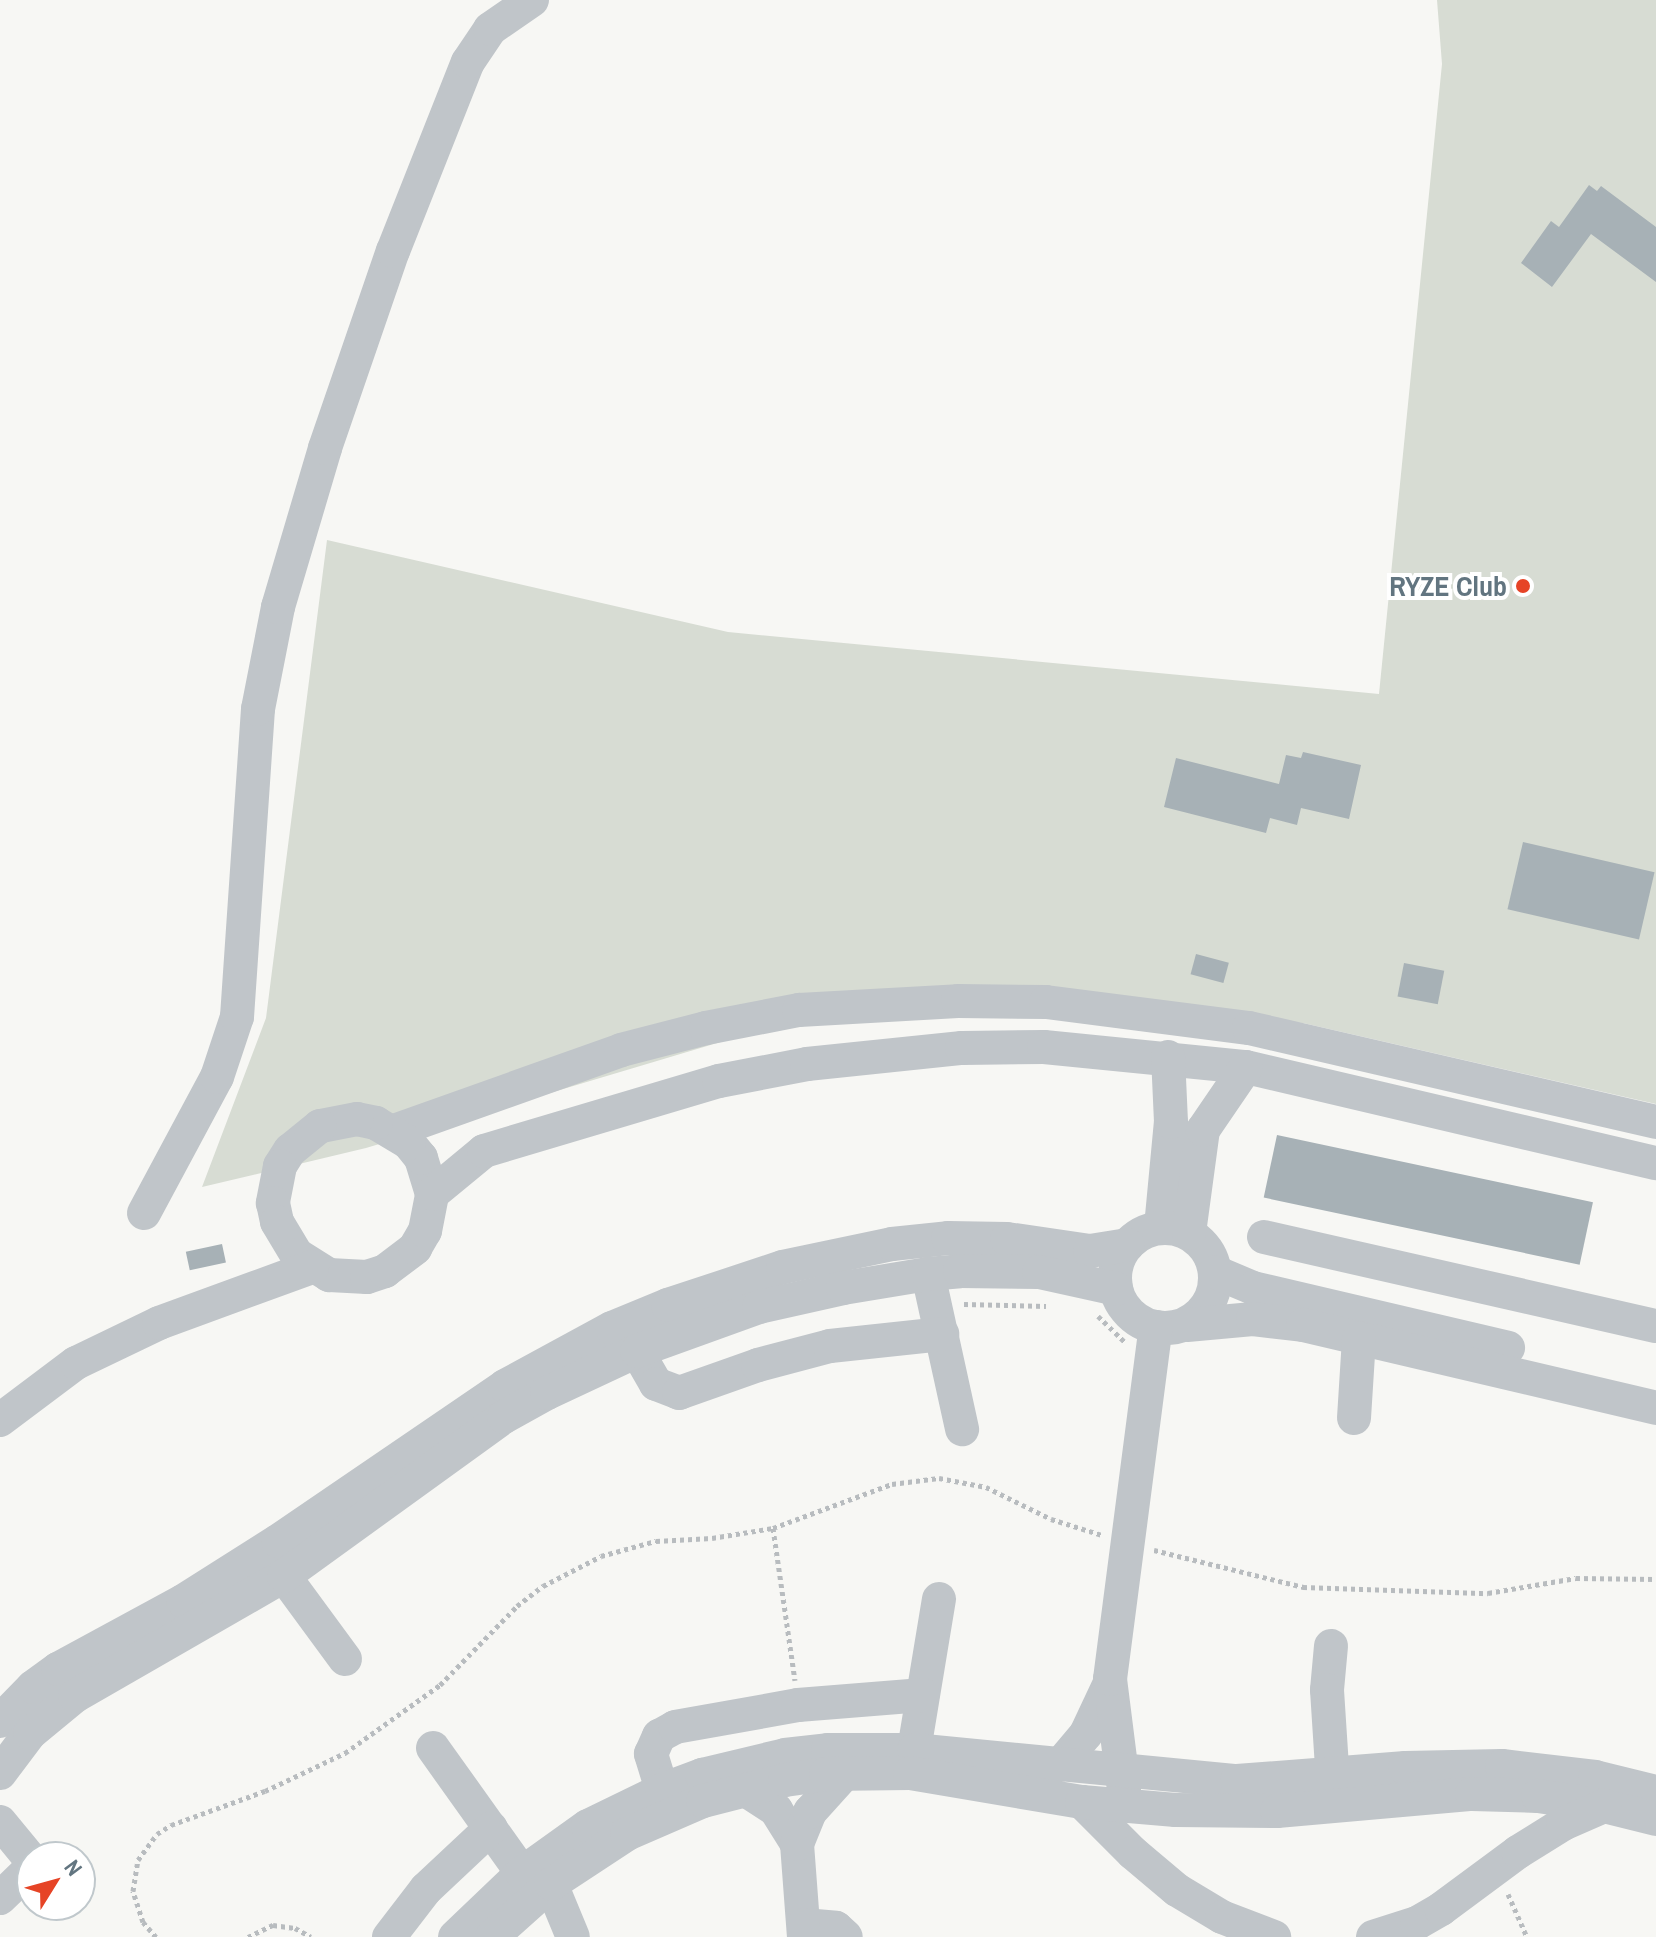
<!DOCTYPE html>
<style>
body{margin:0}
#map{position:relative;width:1656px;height:1937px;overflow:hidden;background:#f7f7f4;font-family:"Archivo Narrow",sans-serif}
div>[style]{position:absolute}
.green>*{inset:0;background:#d7dcd3}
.building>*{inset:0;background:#a7b1b6;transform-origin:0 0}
.path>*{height:5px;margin-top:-2.5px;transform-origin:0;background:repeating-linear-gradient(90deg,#b8bcbf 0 4px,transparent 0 8px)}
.minor>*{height:34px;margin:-17px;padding:0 17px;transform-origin:17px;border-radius:17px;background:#c0c5c9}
.minor>.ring{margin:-17px;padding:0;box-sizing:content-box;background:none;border:34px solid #c0c5c9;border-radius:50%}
.dots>*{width:22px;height:22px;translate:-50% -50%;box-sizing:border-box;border:4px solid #fff;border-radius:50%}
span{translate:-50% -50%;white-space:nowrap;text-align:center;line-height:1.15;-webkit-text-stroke:8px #fff;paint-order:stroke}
.poi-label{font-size:28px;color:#627580;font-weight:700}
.right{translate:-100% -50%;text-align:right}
.north{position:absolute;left:16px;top:1841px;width:80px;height:80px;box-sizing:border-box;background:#fff;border:2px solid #c0c8cc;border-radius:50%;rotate:53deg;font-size:22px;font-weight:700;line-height:32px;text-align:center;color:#627580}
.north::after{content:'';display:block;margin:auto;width:28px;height:36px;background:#e64426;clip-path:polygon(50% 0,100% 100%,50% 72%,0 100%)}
</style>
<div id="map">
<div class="green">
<div style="clip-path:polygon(1437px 0,1656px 0,1656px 1104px,1303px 1023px,1053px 1011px,801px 1018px,366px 1148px,202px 1187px,266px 1018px,327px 540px,728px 632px,1379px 694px,1442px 64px)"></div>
</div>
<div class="building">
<div style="clip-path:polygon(1589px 185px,1597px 191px,1601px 186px,1656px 227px,1656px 282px,1591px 234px,1552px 287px,1521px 263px,1551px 221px,1559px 227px)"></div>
<div style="clip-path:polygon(1303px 752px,1361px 765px,1349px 819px,1301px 808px,1297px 825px,1270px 818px,1266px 833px,1164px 807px,1176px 758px,1279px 784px,1286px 755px,1301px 758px)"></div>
<div style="left:1523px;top:842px;width:135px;height:69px;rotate:13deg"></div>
<div style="left:1196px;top:954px;width:34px;height:21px;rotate:15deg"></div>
<div style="left:1404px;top:963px;width:41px;height:34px;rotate:11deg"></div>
<div style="left:1277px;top:1135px;width:323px;height:64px;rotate:12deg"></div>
<div style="left:222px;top:1244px;width:19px;height:37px;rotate:78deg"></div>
</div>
<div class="path">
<div style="left:964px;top:1304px;width:82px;rotate:1.4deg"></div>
<div style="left:1098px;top:1316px;width:37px;rotate:44deg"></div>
<div style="left:773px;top:1528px;width:154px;rotate:81.8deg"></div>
<div style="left:1154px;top:1550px;width:154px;rotate:13.9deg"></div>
<div style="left:1303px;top:1587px;width:185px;rotate:1.9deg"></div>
<div style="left:1488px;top:1593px;width:89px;rotate:-9.7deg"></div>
<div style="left:1576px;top:1578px;width:80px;rotate:0.7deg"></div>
<div style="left:1508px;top:1894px;width:47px;rotate:66.2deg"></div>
<div style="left:156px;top:1937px;width:20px;rotate:-131deg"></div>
<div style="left:143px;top:1922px;width:33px;rotate:-108deg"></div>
<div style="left:133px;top:1891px;width:31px;rotate:-81deg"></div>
<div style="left:138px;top:1860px;width:32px;rotate:-54deg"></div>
<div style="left:157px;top:1834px;width:17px;rotate:-33deg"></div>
<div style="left:171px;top:1825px;width:100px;rotate:-19.9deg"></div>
<div style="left:265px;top:1791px;width:89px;rotate:-25.4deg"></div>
<div style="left:345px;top:1753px;width:117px;rotate:-35.6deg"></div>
<div style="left:440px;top:1685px;width:110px;rotate:-45.7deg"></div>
<div style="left:517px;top:1606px;width:33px;rotate:-38deg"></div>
<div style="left:543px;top:1586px;width:65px;rotate:-27.3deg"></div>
<div style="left:601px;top:1556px;width:57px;rotate:-15.3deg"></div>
<div style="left:656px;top:1541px;width:56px;rotate:-3.1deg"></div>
<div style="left:712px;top:1538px;width:62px;rotate:-9.3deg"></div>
<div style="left:773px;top:1528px;width:127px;rotate:-20.3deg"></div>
<div style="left:892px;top:1484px;width:47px;rotate:-7.3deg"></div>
<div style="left:939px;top:1478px;width:48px;rotate:10.8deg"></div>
<div style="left:986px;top:1487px;width:72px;rotate:26.2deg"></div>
<div style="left:1051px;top:1519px;width:53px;rotate:17.4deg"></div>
<div style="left:248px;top:1937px;width:28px;rotate:-26deg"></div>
<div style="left:273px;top:1925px;width:22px;rotate:8deg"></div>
<div style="left:295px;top:1928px;width:18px;rotate:29deg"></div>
</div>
<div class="minor">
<div style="left:394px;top:1131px;width:241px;rotate:-19.6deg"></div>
<div style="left:621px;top:1050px;width:88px;rotate:-14.5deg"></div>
<div style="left:706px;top:1028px;width:95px;rotate:-11deg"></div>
<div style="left:799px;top:1010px;width:159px;rotate:-3.2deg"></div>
<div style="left:958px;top:1001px;width:88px;rotate:0.7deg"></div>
<div style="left:1046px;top:1002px;width:205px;rotate:7.3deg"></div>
<div style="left:1249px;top:1028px;width:418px;rotate:13deg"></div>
<div style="left:432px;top:1194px;width:38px;rotate:-107deg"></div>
<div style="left:421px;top:1158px;width:19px;rotate:-129deg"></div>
<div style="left:409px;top:1143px;width:39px;rotate:-149deg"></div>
<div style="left:376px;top:1123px;width:19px;rotate:-168deg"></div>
<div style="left:357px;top:1119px;width:38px;rotate:169deg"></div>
<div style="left:320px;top:1126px;width:38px;rotate:141deg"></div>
<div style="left:290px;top:1150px;width:19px;rotate:122deg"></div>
<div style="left:280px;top:1166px;width:38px;rotate:101deg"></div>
<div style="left:273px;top:1203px;width:19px;rotate:78deg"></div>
<div style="left:277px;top:1222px;width:39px;rotate:59deg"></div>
<div style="left:297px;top:1255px;width:38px;rotate:32deg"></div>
<div style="left:329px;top:1275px;width:38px;rotate:3deg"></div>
<div style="left:367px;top:1277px;width:19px;rotate:-18deg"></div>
<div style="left:385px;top:1271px;width:38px;rotate:-37deg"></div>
<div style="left:415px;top:1248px;width:20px;rotate:-60deg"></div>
<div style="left:425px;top:1231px;width:38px;rotate:-79deg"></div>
<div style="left:432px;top:1194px;width:67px;rotate:-39.6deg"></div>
<div style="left:484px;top:1151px;width:245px;rotate:-16.6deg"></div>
<div style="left:719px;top:1081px;width:90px;rotate:-10.9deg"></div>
<div style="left:807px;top:1064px;width:156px;rotate:-5.9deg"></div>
<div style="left:962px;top:1048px;width:82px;rotate:-0.7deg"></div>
<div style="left:1044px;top:1047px;width:203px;rotate:5.7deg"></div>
<div style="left:1246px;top:1067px;width:421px;rotate:13.2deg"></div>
<div style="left:144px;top:1213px;width:154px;rotate:-61.8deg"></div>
<div style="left:217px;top:1077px;width:63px;rotate:-71.6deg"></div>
<div style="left:237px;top:1017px;width:309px;rotate:-86.1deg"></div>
<div style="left:258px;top:709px;width:104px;rotate:-78.9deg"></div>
<div style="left:278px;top:607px;width:166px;rotate:-73.5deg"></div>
<div style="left:325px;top:448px;width:208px;rotate:-71deg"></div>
<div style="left:393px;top:251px;width:203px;rotate:-68.4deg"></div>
<div style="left:468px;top:62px;width:40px;rotate:-56deg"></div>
<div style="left:490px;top:29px;width:51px;rotate:-34.6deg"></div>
<div style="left:1161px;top:1227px;width:105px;rotate:-84.6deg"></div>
<div style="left:1171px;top:1122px;width:65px;rotate:-92.6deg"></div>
<div class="ring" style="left:1115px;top:1228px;width:66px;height:66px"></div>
<div style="left:1189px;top:1233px;width:104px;rotate:-82.3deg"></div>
<div style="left:1203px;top:1130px;width:76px;rotate:-55.7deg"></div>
<div style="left:1264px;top:1237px;width:402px;rotate:12.8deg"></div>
<div style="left:1215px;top:1272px;width:41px;rotate:22.8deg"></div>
<div style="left:1253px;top:1288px;width:262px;rotate:13.2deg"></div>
<div style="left:928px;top:1274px;width:159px;rotate:77.6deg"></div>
<div style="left:1187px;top:1325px;width:66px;rotate:-5.2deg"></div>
<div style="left:1253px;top:1319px;width:50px;rotate:6.8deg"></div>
<div style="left:1303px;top:1325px;width:363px;rotate:13.2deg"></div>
<div style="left:637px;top:1351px;width:38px;rotate:60deg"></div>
<div style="left:656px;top:1384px;width:25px;rotate:21deg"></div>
<div style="left:679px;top:1393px;width:84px;rotate:-19.5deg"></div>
<div style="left:758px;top:1365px;width:74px;rotate:-14.8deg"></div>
<div style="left:830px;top:1346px;width:113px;rotate:-6.1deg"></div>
<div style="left:1354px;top:1418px;width:80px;rotate:-86.4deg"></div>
<div style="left:0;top:1420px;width:95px;rotate:-36.9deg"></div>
<div style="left:76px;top:1363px;width:92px;rotate:-25.7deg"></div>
<div style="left:159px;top:1323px;width:163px;rotate:-20.1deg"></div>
<div style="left:284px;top:1576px;width:103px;rotate:53.7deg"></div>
<div style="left:1331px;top:1646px;width:44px;rotate:95.2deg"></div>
<div style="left:1327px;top:1690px;width:108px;rotate:86.3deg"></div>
<div style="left:0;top:1721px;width:47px;rotate:-45.9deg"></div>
<div style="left:33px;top:1687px;width:31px;rotate:-36deg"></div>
<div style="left:58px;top:1669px;width:142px;rotate:-28.5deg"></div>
<div style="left:183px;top:1601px;width:112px;rotate:-32.3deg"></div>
<div style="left:278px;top:1541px;width:275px;rotate:-34.3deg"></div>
<div style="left:505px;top:1386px;width:122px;rotate:-28.5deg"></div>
<div style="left:612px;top:1328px;width:61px;rotate:-22.3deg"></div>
<div style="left:668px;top:1305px;width:121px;rotate:-18.3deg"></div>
<div style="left:783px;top:1267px;width:111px;rotate:-11.9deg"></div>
<div style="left:892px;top:1244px;width:56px;rotate:-6.1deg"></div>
<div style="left:948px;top:1238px;width:59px;rotate:1deg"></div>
<div style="left:1007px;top:1239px;width:84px;rotate:8.2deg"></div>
<div style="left:1090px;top:1251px;width:38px;rotate:-9deg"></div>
<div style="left:433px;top:1748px;width:153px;rotate:54.5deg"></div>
<div style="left:914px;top:1750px;width:153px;rotate:-80.6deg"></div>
<div style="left:1060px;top:1765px;width:40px;rotate:-50deg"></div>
<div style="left:1086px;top:1734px;width:52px;rotate:-64.9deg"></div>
<div style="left:0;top:1773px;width:50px;rotate:-53.1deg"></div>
<div style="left:30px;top:1733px;width:58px;rotate:-39.4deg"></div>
<div style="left:75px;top:1696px;width:241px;rotate:-29.9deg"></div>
<div style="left:284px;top:1576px;width:271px;rotate:-35.9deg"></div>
<div style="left:504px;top:1417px;width:49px;rotate:-29.2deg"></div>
<div style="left:547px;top:1393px;width:99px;rotate:-25deg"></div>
<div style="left:637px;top:1351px;width:130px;rotate:-19.8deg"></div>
<div style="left:759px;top:1307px;width:86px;rotate:-12.7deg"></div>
<div style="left:843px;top:1288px;width:86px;rotate:-9.4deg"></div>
<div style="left:928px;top:1274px;width:32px;rotate:-5deg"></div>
<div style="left:960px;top:1271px;width:79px;rotate:0.7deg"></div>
<div style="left:1039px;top:1272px;width:79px;rotate:12.4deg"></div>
<div style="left:744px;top:1789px;width:38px;rotate:33deg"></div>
<div style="left:776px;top:1810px;width:40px;rotate:58deg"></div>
<div style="left:797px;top:1844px;width:93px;rotate:85.7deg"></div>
<div style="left:662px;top:1790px;width:38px;rotate:-107deg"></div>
<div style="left:651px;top:1754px;width:20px;rotate:-66deg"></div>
<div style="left:659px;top:1736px;width:18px;rotate:-29deg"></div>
<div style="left:675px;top:1727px;width:125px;rotate:-10.1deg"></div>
<div style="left:798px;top:1705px;width:125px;rotate:-4.6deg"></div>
<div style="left:1124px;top:1790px;width:112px;rotate:-97.2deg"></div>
<div style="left:1110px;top:1679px;width:355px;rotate:-82.6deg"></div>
<div style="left:1082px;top:1802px;width:72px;rotate:45deg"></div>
<div style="left:1133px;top:1853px;width:57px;rotate:40.1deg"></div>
<div style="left:1177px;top:1890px;width:52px;rotate:31deg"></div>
<div style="left:1222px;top:1917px;width:56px;rotate:21deg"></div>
<div style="left:0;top:1822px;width:50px;rotate:50.6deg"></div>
<div style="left:32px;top:1861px;width:11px;rotate:112deg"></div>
<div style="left:28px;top:1871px;width:39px;rotate:136deg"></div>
<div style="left:797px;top:1844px;width:35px;rotate:-68deg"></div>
<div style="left:810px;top:1812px;width:52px;rotate:-48.1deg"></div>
<div style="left:551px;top:1884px;width:57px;rotate:67.5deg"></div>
<div style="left:804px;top:1925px;width:32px;rotate:5deg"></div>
<div style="left:836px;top:1928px;width:13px;rotate:42deg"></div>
<div style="left:389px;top:1937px;width:61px;rotate:-52.4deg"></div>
<div style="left:426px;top:1889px;width:89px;rotate:-43.2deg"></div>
<div style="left:455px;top:1937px;width:93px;rotate:-43.7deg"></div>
<div style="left:522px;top:1873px;width:81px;rotate:-35.5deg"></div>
<div style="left:588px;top:1826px;width:82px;rotate:-25.9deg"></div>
<div style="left:662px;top:1790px;width:43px;rotate:-20.6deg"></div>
<div style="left:702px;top:1775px;width:85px;rotate:-13.5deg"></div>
<div style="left:785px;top:1755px;width:43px;rotate:-6.6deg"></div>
<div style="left:828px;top:1750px;width:86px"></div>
<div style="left:914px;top:1750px;width:324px;rotate:5.5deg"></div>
<div style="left:1237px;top:1781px;width:169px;rotate:-4.4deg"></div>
<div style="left:1405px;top:1768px;width:97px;rotate:-1.2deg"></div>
<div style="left:1502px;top:1766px;width:94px;rotate:6.7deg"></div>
<div style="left:1595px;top:1777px;width:63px;rotate:13.8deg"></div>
<div style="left:492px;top:1937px;width:79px;rotate:-41.9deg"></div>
<div style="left:551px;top:1884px;width:91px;rotate:-33.3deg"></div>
<div style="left:627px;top:1834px;width:83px;rotate:-23.5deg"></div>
<div style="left:703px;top:1801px;width:85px;rotate:-14.4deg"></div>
<div style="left:785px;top:1780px;width:41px;rotate:-8.3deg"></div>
<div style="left:826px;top:1774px;width:84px;rotate:-0.7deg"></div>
<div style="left:910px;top:1773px;width:174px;rotate:9.6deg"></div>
<div style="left:1082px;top:1802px;width:94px;rotate:4.9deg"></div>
<div style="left:1176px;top:1810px;width:101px;rotate:0.6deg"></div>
<div style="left:1277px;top:1811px;width:196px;rotate:-5deg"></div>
<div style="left:1472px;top:1794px;width:66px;rotate:1.7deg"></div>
<div style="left:1538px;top:1796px;width:67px;rotate:8.6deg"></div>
<div style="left:1604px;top:1806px;width:54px;rotate:14deg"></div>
<div style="left:1373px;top:1937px;width:46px;rotate:-17.7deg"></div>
<div style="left:1417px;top:1923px;width:28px;rotate:-30deg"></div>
<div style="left:1441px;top:1909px;width:96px;rotate:-36.5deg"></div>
<div style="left:1518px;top:1852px;width:53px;rotate:-31.9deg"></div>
<div style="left:1563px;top:1824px;width:45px;rotate:-23.7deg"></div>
</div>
<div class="dots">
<div style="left:1523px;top:586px;background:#e64426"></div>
</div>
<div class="poi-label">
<span class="right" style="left:1507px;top:586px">RYZE Club</span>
</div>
<div class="north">N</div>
</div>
